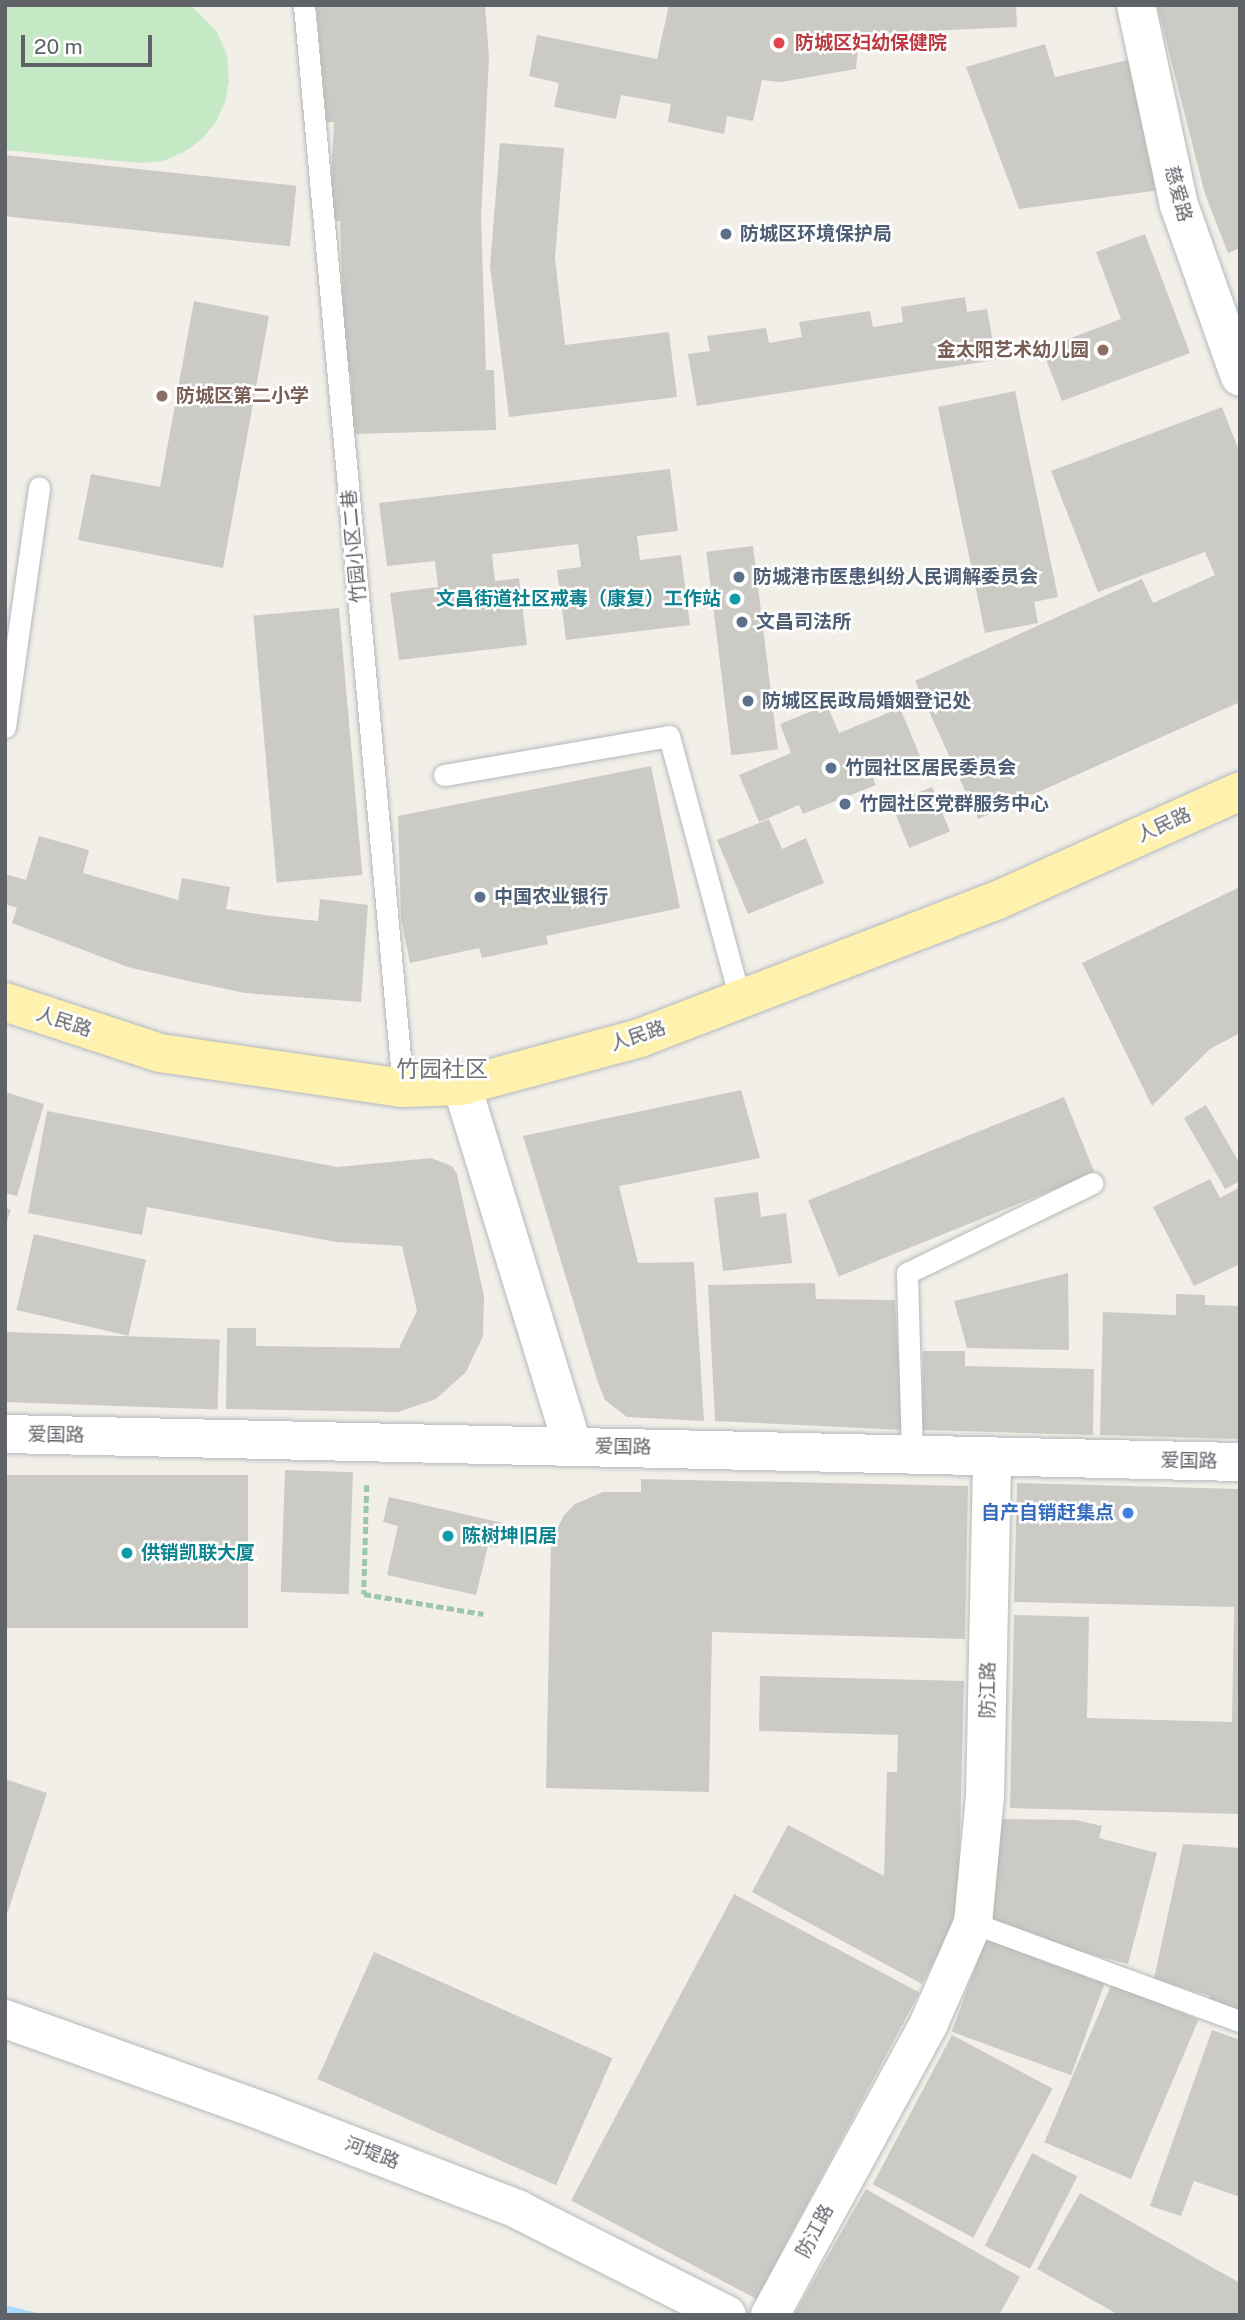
<!DOCTYPE html>
<meta charset="utf-8">
<style>
body{margin:0}
#map{position:relative;width:1245px;height:2320px;overflow:hidden;background:#f1efe8;font-family:"Public Sans","Noto Sans SC",sans-serif}
div>[style]{position:absolute}
.green>*{inset:0;background:#c5e8c5}
.water>*{inset:0;background:#aadaff}
.building>*{inset:0;background:#cccac5;transform-origin:0 0}
.path>*{height:4.5px;margin-top:-2.25px;transform-origin:0;background:repeating-linear-gradient(90deg,#9cc7a9 0 7px,transparent 0 10.5px)}
.roads{filter:drop-shadow(0 0 2px #b5b8bc) drop-shadow(0 0 2px #b5b8bc)}
.service>*{height:21px;margin:-10.5px;padding:0 10.5px;transform-origin:10.5px;border-radius:10.5px;background:#fff}
.minor>*{height:38px;margin:-19px;padding:0 19px;transform-origin:19px;border-radius:19px;background:#fff}
.primary>*{height:38px;margin:-19px;padding:0 19px;transform-origin:19px;border-radius:19px;background:#fff2af}
.dots>*{width:19px;height:19px;translate:-50% -50%;box-sizing:border-box;border:4px solid #fff;border-radius:50%}
span{translate:-50% -50%;white-space:nowrap;text-align:center;line-height:1.15;-webkit-text-stroke:5px #fff;paint-order:stroke}
.health-label{font-size:19px;color:#be3a42;font-weight:700}
.left{translate:0 -50%;text-align:left}
.street-label{font-size:19px;color:#5f6368}
.service-label{font-size:19px;color:#4e5e75;font-weight:700}
.education-label{font-size:19px;color:#785e54;font-weight:700}
.right{translate:-100% -50%;text-align:right}
.culture-label{font-size:19px;color:#0d838f;font-weight:700}
.shop-label{font-size:19px;color:#366cbe;font-weight:700}
.quarter-label{font-size:23px;color:#70757a}
.frame{position:absolute;inset:0;border:7px solid #5f6368;pointer-events:none}
.scale{position:absolute;left:21px;top:35px;width:131px;height:32px;box-sizing:border-box;border:4px solid #5f6368;border-top:0;padding-left:9px;font-size:21px;line-height:24px;white-space:nowrap;color:#5f6368;-webkit-text-stroke:5px #fff;paint-order:stroke}
</style>
<div id="map">
<div class="green">
<div style="clip-path:polygon(5px 5px,191px 5px,217px 32px,227px 55px,229px 81px,225px 102px,216px 122px,202px 139px,184px 152px,163px 161px,141px 163px,5px 150px)"></div>
</div>
<div class="water">
<div style="clip-path:polygon(5px 2305px,37px 2313px,43px 2315px,5px 2315px)"></div>
</div>
<div class="building">
<div style="clip-path:polygon(316px 5px,485px 5px,489px 57px,481px 217px,486px 370px,494px 370px,496px 430px,353px 434px,351px 374px,345px 374px,340px 221px,329px 221px,334px 122px,326px 122px)"></div>
<div style="clip-path:polygon(669px 5px,1016px 5px,1017px 27px,859px 34px,856px 69px,781px 82px,762px 80px,753px 121px,727px 116px,724px 134px,668px 122px,671px 104px,621px 95px,616px 119px,554px 107px,559px 83px,529px 76px,537px 35px,657px 59px)"></div>
<div style="clip-path:polygon(1157px 5px,1240px 5px,1240px 248px,1228px 253px,1205px 194px)"></div>
<div style="clip-path:polygon(1045px 44px,1055px 77px,1128px 60px,1160px 190px,1019px 209px,966px 67px)"></div>
<div style="clip-path:polygon(500px 143px,564px 148px,555px 258px,565px 345px,669px 332px,677px 397px,509px 417px,490px 266px)"></div>
<div style="left:5px;top:155px;width:293px;height:61px;rotate:6deg"></div>
<div style="clip-path:polygon(1145px 234px,1190px 353px,1062px 401px,1042px 349px,1121px 319px,1096px 252px)"></div>
<div style="clip-path:polygon(965px 297px,967px 312px,987px 309px,996px 360px,697px 406px,688px 354px,710px 351px,707px 336px,766px 328px,769px 343px,802px 337px,799px 322px,870px 311px,873px 327px,903px 322px,901px 307px)"></div>
<div style="clip-path:polygon(194px 301px,269px 316px,223px 568px,78px 540px,91px 474px,160px 487px)"></div>
<div style="clip-path:polygon(1015px 391px,1058px 597px,1034px 602px,1038px 623px,985px 633px,938px 407px)"></div>
<div style="clip-path:polygon(1222px 407px,1240px 453px,1240px 702px,978px 819px,915px 681px,1142px 579px,1153px 603px,1215px 575px,1205px 552px,1098px 592px,1051px 471px)"></div>
<div style="clip-path:polygon(670px 469px,678px 531px,637px 536px,640px 560px,681px 555px,690px 625px,566px 640px,557px 570px,581px 567px,578px 544px,492px 554px,495px 581px,519px 578px,527px 645px,399px 660px,390px 593px,438px 587px,435px 561px,387px 566px,379px 503px)"></div>
<div style="left:753px;top:546px;width:205px;height:47px;rotate:83deg"></div>
<div style="left:339px;top:608px;width:268px;height:86px;rotate:85deg"></div>
<div style="clip-path:polygon(827px 705px,839px 733px,900px 708px,920px 756px,872px 776px,876px 785px,803px 814px,799px 805px,759px 822px,739px 775px,791px 753px,780px 724px)"></div>
<div style="clip-path:polygon(651px 766px,680px 908px,546px 936px,548px 944px,482px 958px,479px 948px,410px 963px,401px 918px,398px 816px)"></div>
<div style="left:932px;top:787px;width:48px;height:44px;rotate:68deg"></div>
<div style="clip-path:polygon(769px 819px,782px 849px,806px 838px,824px 883px,748px 914px,717px 840px)"></div>
<div style="clip-path:polygon(39px 836px,89px 850px,83px 873px,178px 900px,182px 878px,230px 887px,226px 909px,271px 916px,318px 921px,320px 899px,368px 905px,361px 1002px,245px 993px,188px 981px,128px 967px,12px 923px,17px 908px,5px 904px,5px 874px,26px 880px)"></div>
<div style="clip-path:polygon(1240px 887px,1240px 1033px,1210px 1049px,1152px 1106px,1082px 963px)"></div>
<div style="clip-path:polygon(741px 1090px,760px 1158px,619px 1186px,638px 1263px,694px 1262px,704px 1421px,627px 1417px,605px 1400px,598px 1383px,523px 1136px)"></div>
<div style="clip-path:polygon(5px 1092px,44px 1104px,17px 1196px,5px 1193px)"></div>
<div style="left:1064px;top:1097px;width:82px;height:276px;rotate:68deg"></div>
<div style="clip-path:polygon(1206px 1105px,1240px 1164px,1240px 1181px,1225px 1189px,1184px 1118px)"></div>
<div style="clip-path:polygon(47px 1111px,337px 1167px,431px 1158px,452px 1166px,457px 1174px,484px 1296px,483px 1336px,466px 1372px,436px 1399px,398px 1412px,226px 1409px,227px 1328px,256px 1328px,256px 1346px,399px 1348px,417px 1311px,402px 1246px,336px 1242px,147px 1207px,142px 1235px,28px 1213px)"></div>
<div style="clip-path:polygon(1210px 1179px,1220px 1198px,1240px 1187px,1240px 1264px,1194px 1286px,1153px 1207px)"></div>
<div style="clip-path:polygon(758px 1192px,761px 1217px,786px 1213px,792px 1263px,723px 1271px,714px 1198px)"></div>
<div style="left:5px;top:1208px;width:6px;height:103px;rotate:18deg"></div>
<div style="left:34px;top:1234px;width:115px;height:78px;rotate:13deg"></div>
<div style="clip-path:polygon(1068px 1273px,1069px 1350px,967px 1348px,954px 1301px)"></div>
<div style="clip-path:polygon(815px 1283px,816px 1299px,895px 1300px,903px 1430px,715px 1421px,708px 1285px)"></div>
<div style="clip-path:polygon(1176px 1294px,1205px 1295px,1205px 1305px,1240px 1306px,1240px 1439px,1100px 1435px,1103px 1312px,1176px 1315px)"></div>
<div style="left:7px;top:1332px;width:213px;height:70px;rotate:2deg"></div>
<div style="clip-path:polygon(923px 1351px,965px 1351px,965px 1366px,1094px 1369px,1093px 1435px,922px 1430px)"></div>
<div style="left:285px;top:1470px;width:68px;height:122px;rotate:2deg"></div>
<div style="left:5px;top:1475px;width:243px;height:153px"></div>
<div style="clip-path:polygon(641px 1479px,968px 1486px,965px 1639px,712px 1632px,709px 1792px,546px 1788px,551px 1542px,564px 1515px,575px 1504px,603px 1492px,641px 1492px)"></div>
<div style="clip-path:polygon(1017px 1483px,1240px 1489px,1240px 1814px,1010px 1808px,1014px 1615px,1089px 1617px,1087px 1718px,1232px 1722px,1234px 1607px,1014px 1602px)"></div>
<div style="clip-path:polygon(389px 1497px,503px 1523px,497px 1548px,488px 1546px,476px 1595px,387px 1575px,398px 1526px,383px 1522px)"></div>
<div style="clip-path:polygon(760px 1676px,964px 1681px,958px 1916px,922px 1984px,752px 1892px,788px 1825px,884px 1876px,887px 1772px,897px 1772px,898px 1735px,759px 1731px)"></div>
<div style="clip-path:polygon(5px 1779px,47px 1793px,6px 1917px,5px 1917px)"></div>
<div style="clip-path:polygon(1002px 1819px,1076px 1820px,1102px 1826px,1099px 1838px,1157px 1853px,1128px 1964px,1044px 1942px,985px 1918px)"></div>
<div style="clip-path:polygon(1183px 1844px,1240px 1848px,1240px 2017px,1207px 2007px,1210px 1996px,1154px 1979px)"></div>
<div style="left:734px;top:1894px;width:210px;height:347px;rotate:28deg"></div>
<div style="left:987px;top:1935px;width:127px;height:103px;rotate:20deg"></div>
<div style="left:374px;top:1952px;width:261px;height:139px;rotate:24deg"></div>
<div style="left:1112px;top:1983px;width:94px;height:173px;rotate:23deg"></div>
<div style="clip-path:polygon(1212px 2030px,1240px 2040px,1240px 2197px,1194px 2181px,1181px 2216px,1150px 2206px)"></div>
<div style="left:952px;top:2035px;width:114px;height:169px;rotate:28deg"></div>
<div style="left:1032px;top:2153px;width:51px;height:104px;rotate:27deg"></div>
<div style="clip-path:polygon(866px 2189px,1020px 2277px,999px 2315px,794px 2315px)"></div>
<div style="clip-path:polygon(1080px 2193px,1240px 2283px,1240px 2315px,1119px 2315px,1037px 2269px)"></div>
</div>
<div class="path">
<div style="left:367px;top:1485px;width:109px;rotate:91.6deg"></div>
<div style="left:364px;top:1594px;width:121px;rotate:9.5deg"></div>
</div>
<div class="roads">
<div class="service">
<div style="left:304px;top:5px;width:1088px;rotate:84.78deg"></div>
<div style="left:5px;top:727px;width:242px;rotate:-81.9deg"></div>
<div style="left:444px;top:775px;width:228px;rotate:-9.8deg"></div>
<div style="left:669px;top:736px;width:273px;rotate:74.9deg"></div>
<div style="left:912px;top:1454px;width:181px;rotate:-91.6deg"></div>
<div style="left:907px;top:1273px;width:206px;rotate:-25.9deg"></div>
<div style="left:973px;top:1923px;width:284px;rotate:20.2deg"></div>
</div>
<div class="minor">
<div style="left:1136px;top:5px;width:205px;rotate:77.9deg"></div>
<div style="left:1179px;top:205px;width:182px;rotate:70.5deg"></div>
<div style="left:462px;top:1086px;width:377px;rotate:72.9deg"></div>
<div style="left:5px;top:1434px;width:1235px;rotate:1.3deg"></div>
<div style="left:5px;top:2019px;width:282px;rotate:19.7deg"></div>
<div style="left:270px;top:2114px;width:265px;rotate:21deg"></div>
<div style="left:517px;top:2209px;width:235px;rotate:26.8deg"></div>
<div style="left:770px;top:2315px;width:332px;rotate:-61.4deg"></div>
<div style="left:929px;top:2023px;width:109px;rotate:-66.3deg"></div>
<div style="left:973px;top:1923px;width:127px;rotate:-84.6deg"></div>
<div style="left:985px;top:1797px;width:341px;rotate:-88.8deg"></div>
</div>
<div class="primary">
<div style="left:5px;top:1002px;width:163px;rotate:18.2deg"></div>
<div style="left:160px;top:1053px;width:246px;rotate:8.2deg"></div>
<div style="left:403px;top:1088px;width:59px;rotate:-1.9deg"></div>
<div style="left:462px;top:1086px;width:184px;rotate:-15.1deg"></div>
<div style="left:640px;top:1038px;width:384px;rotate:-21.1deg"></div>
<div style="left:998px;top:900px;width:265px;rotate:-24.2deg"></div>
</div>
</div>
<div class="dots">
<div style="left:779px;top:43px;background:#e0444e"></div>
<div style="left:726px;top:234px;background:#5c6f8a"></div>
<div style="left:1103px;top:350px;background:#8d6e63"></div>
<div style="left:162px;top:396px;background:#8d6e63"></div>
<div style="left:739px;top:577px;background:#5c6f8a"></div>
<div style="left:735px;top:599px;background:#0f9aa8"></div>
<div style="left:742px;top:622px;background:#5c6f8a"></div>
<div style="left:748px;top:701px;background:#5c6f8a"></div>
<div style="left:831px;top:768px;background:#5c6f8a"></div>
<div style="left:845px;top:804px;background:#5c6f8a"></div>
<div style="left:480px;top:897px;background:#5c6f8a"></div>
<div style="left:1128px;top:1513px;background:#3f7fe0"></div>
<div style="left:448px;top:1536px;background:#0f9aa8"></div>
<div style="left:127px;top:1553px;background:#0f9aa8"></div>
</div>
<div class="health-label">
<span class="left" style="left:795px;top:43px">防城区妇幼保健院</span>
</div>
<div class="street-label">
<span style="left:1178px;top:194px;rotate:75deg">慈爱路</span>
<span style="left:354px;top:546px;rotate:-95deg">竹园小区二巷</span>
<span style="left:1164px;top:825px;rotate:-24deg">人民路</span>
<span style="left:64px;top:1022px;rotate:18deg">人民路</span>
<span style="left:638px;top:1036px;rotate:-18deg">人民路</span>
<span style="left:56px;top:1435px;rotate:1deg">爱国路</span>
<span style="left:623px;top:1447px;rotate:1deg">爱国路</span>
<span style="left:1189px;top:1461px;rotate:1deg">爱国路</span>
<span style="left:988px;top:1690px;rotate:-89deg">防江路</span>
<span style="left:372px;top:2153px;rotate:21deg">河堤路</span>
<span style="left:815px;top:2231px;rotate:-62deg">防江路</span>
</div>
<div class="service-label">
<span class="left" style="left:740px;top:234px">防城区环境保护局</span>
<span class="left" style="left:753px;top:577px">防城港市医患纠纷人民调解委员会</span>
<span class="left" style="left:756px;top:622px">文昌司法所</span>
<span class="left" style="left:762px;top:701px">防城区民政局婚姻登记处</span>
<span class="left" style="left:845px;top:768px">竹园社区居民委员会</span>
<span class="left" style="left:859px;top:804px">竹园社区党群服务中心</span>
<span class="left" style="left:494px;top:897px">中国农业银行</span>
</div>
<div class="education-label">
<span class="right" style="left:1089px;top:350px">金太阳艺术幼儿园</span>
<span class="left" style="left:176px;top:396px">防城区第二小学</span>
</div>
<div class="culture-label">
<span class="right" style="left:721px;top:599px">文昌街道社区戒毒（康复）工作站</span>
<span class="left" style="left:462px;top:1536px">陈树坤旧居</span>
<span class="left" style="left:141px;top:1553px">供销凯联大厦</span>
</div>
<div class="shop-label">
<span class="right" style="left:1114px;top:1513px">自产自销赶集点</span>
</div>
<div class="quarter-label">
<span style="left:442px;top:1069px">竹园社区</span>
</div>
<div class="frame"></div>
<div class="scale">20 m</div>
</div>
